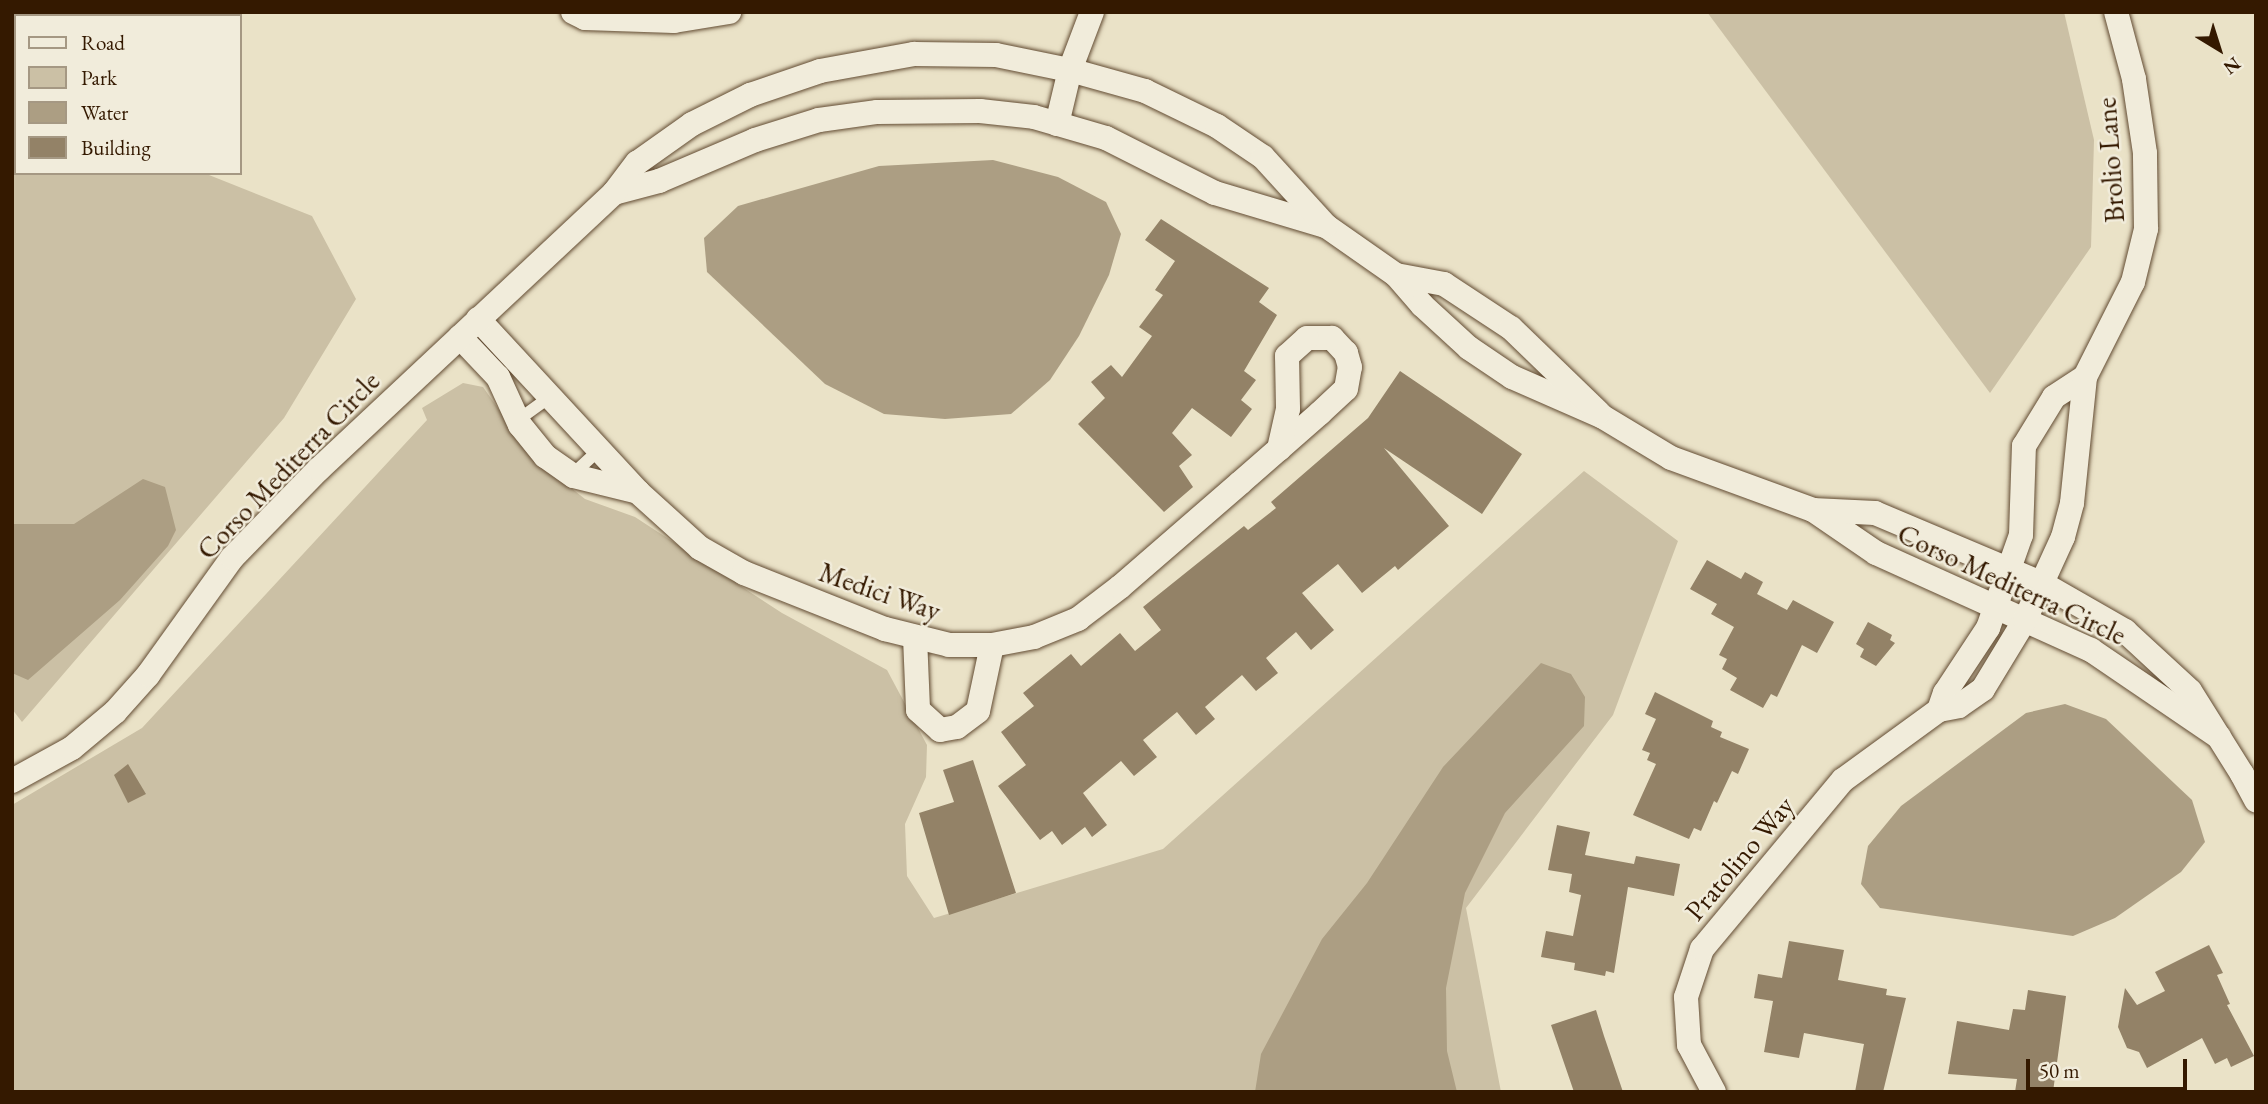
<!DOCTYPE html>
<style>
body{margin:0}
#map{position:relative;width:2268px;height:1104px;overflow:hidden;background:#eae2c7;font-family:"EB Garamond",serif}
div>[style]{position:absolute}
.green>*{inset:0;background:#cbc0a5}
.water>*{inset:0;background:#ac9e83}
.building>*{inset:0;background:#938267}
.roads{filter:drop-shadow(0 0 2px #624b32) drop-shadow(0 0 2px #624b32)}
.lane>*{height:12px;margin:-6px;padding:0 6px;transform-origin:6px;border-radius:6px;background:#f1ecdb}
.street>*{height:24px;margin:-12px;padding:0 12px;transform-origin:12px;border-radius:12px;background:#f1ecdb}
span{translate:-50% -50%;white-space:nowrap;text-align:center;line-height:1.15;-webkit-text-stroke:5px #f1ecdb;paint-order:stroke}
.street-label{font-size:28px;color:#341900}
.frame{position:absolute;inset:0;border:14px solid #341900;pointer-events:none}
.legend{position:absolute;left:14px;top:14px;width:228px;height:161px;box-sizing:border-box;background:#f1ecdb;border:2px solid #a59883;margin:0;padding:9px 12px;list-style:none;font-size:21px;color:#341900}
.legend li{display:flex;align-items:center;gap:14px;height:35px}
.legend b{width:35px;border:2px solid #a59883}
.north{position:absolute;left:2184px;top:14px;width:70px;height:70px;-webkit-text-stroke:5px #f1ecdb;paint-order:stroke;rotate:142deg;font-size:19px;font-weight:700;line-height:28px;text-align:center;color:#341900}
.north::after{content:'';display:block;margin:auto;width:24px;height:32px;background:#341900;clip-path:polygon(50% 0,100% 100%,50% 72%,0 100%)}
.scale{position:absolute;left:2026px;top:1059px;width:161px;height:32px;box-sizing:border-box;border:4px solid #341900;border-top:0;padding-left:9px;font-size:21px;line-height:24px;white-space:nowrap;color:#341900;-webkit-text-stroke:5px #f1ecdb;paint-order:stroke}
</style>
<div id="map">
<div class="green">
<div style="clip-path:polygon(1707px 12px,2064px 12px,2094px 140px,2091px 247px,1990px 393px)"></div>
<div style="clip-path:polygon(12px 50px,16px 173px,204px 173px,312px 216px,356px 299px,284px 418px,22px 722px,12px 709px)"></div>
<div style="clip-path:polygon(463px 383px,483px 387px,532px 457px,585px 499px,635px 517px,782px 613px,887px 670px,927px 745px,926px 777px,905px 824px,907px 876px,934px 918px,1163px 849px,1584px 471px,1678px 541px,1613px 715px,1466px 908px,1501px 1092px,12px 1092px,12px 805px,142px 728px,427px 420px,422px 408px)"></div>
</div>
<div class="water">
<div style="clip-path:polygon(993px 160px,1058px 177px,1106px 202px,1121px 234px,1109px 275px,1079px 336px,1050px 380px,1011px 414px,945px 419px,884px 414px,825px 384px,707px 272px,704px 238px,738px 206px,879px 166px)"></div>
<div style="clip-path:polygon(143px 479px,165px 487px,176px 530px,168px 546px,120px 600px,28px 680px,12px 673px,12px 524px,74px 524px)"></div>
<div style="clip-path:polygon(1541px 663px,1571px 674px,1585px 697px,1584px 726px,1505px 813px,1465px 893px,1446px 988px,1447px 1051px,1457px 1092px,1255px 1092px,1261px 1054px,1322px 939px,1367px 883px,1443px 767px)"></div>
<div style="clip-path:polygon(2065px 704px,2106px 719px,2192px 800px,2205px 842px,2181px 872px,2115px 918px,2073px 936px,1880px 908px,1861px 884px,1868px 846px,1901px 806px,2026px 713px)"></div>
</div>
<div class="building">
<div style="clip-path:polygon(1161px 219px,1269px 288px,1259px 302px,1277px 315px,1244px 371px,1256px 380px,1241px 400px,1252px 409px,1231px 437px,1192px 408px,1172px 433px,1192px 455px,1179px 466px,1193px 487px,1164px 512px,1078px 424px,1105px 398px,1091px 382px,1111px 365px,1122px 377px,1152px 336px,1139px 327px,1163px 295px,1155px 290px,1175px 261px,1145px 240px)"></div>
<div style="clip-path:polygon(1400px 371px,1522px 454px,1482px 514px,1384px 448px,1449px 526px,1398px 570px,1395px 566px,1362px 593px,1338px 564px,1302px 593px,1334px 630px,1311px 650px,1296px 632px,1266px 658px,1278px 673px,1256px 691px,1242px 675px,1205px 707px,1215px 719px,1196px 735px,1177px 712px,1143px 740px,1157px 757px,1134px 776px,1121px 761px,1083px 793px,1107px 825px,1092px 837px,1085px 827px,1062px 845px,1052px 831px,1040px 840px,998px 786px,1026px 765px,1001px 732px,1034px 706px,1023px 693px,1071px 654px,1081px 666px,1120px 633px,1135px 651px,1161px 630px,1143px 607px,1244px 526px,1248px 530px,1276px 508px,1271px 502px,1368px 418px)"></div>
<div style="clip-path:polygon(1707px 560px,1741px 579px,1745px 572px,1763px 582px,1757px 594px,1787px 610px,1793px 600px,1834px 622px,1817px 653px,1802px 645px,1777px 697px,1771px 694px,1763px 708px,1730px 690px,1737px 678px,1722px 669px,1727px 659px,1719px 655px,1734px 627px,1711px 614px,1717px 604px,1690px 589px)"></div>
<div style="clip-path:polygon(1868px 622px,1892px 635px,1890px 640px,1895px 643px,1876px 666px,1860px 657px,1864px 649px,1856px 644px)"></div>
<div style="clip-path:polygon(1655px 692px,1713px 721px,1711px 727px,1722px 732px,1720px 737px,1749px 749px,1738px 774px,1732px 771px,1717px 803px,1714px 801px,1701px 831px,1694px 828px,1689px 839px,1633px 815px,1656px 764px,1647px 760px,1650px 753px,1642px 750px,1656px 719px,1645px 714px)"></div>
<div style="clip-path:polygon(973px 760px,1016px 893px,949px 915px,919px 813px,954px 802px,943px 770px)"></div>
<div style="clip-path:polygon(128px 764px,146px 794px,128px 803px,114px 775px)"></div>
<div style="clip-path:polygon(1557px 825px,1590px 832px,1585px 855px,1634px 864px,1636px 856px,1680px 864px,1674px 896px,1628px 887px,1614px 973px,1606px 971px,1605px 976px,1574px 970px,1575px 963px,1541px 957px,1546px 931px,1573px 936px,1581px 895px,1569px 892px,1572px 874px,1548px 870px)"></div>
<div style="clip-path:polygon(1789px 941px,1844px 950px,1838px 980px,1887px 989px,1886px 995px,1906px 998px,1883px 1092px,1855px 1092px,1864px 1044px,1804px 1033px,1799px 1058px,1764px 1052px,1773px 1001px,1754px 998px,1758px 974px,1782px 978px)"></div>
<div style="clip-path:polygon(2209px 945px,2223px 973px,2217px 975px,2230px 1004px,2227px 1005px,2254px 1056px,2231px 1067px,2227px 1058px,2215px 1064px,2202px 1038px,2147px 1068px,2139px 1052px,2127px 1048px,2118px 1027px,2125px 988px,2137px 1005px,2165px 991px,2155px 972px)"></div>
<div style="clip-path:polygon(2028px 990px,2066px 996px,2053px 1092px,2015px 1092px,2017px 1079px,1948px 1074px,1957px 1021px,2009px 1030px,2013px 1009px,2025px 1010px)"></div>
<div style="clip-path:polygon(1596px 1010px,1604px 1036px,1623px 1092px,1574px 1092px,1551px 1025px)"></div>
</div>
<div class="roads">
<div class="lane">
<div style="left:518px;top:420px;width:39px;rotate:-36deg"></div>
<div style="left:572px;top:475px;width:37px;rotate:-43deg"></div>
</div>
<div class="street">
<div style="left:573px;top:12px;width:13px;rotate:27deg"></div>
<div style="left:585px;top:18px;width:89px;rotate:1.9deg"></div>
<div style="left:674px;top:21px;width:56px;rotate:-9.3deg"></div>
<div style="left:1057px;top:124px;width:56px;rotate:-76.5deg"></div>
<div style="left:1070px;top:70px;width:62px;rotate:-69.2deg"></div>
<div style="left:614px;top:193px;width:47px;rotate:-14.9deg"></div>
<div style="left:659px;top:181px;width:104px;rotate:-23.1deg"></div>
<div style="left:755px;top:140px;width:67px;rotate:-17.4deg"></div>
<div style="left:819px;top:120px;width:59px;rotate:-7.9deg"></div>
<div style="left:877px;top:112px;width:103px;rotate:-0.6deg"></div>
<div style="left:980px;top:111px;width:54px;rotate:6.3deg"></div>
<div style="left:1034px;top:117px;width:75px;rotate:16.3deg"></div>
<div style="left:1106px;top:138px;width:122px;rotate:26.8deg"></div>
<div style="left:1215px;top:193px;width:116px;rotate:16.6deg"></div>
<div style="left:1326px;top:226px;width:85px;rotate:35deg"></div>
<div style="left:1396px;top:275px;width:40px;rotate:49deg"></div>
<div style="left:1422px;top:305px;width:64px;rotate:42.5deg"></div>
<div style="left:1469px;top:348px;width:52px;rotate:34deg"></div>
<div style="left:1512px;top:377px;width:99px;rotate:23.7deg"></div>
<div style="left:1603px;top:417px;width:79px;rotate:31.1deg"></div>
<div style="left:1671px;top:458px;width:151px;rotate:20.1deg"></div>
<div style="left:1396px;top:275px;width:49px;rotate:10.6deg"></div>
<div style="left:1444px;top:284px;width:80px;rotate:33.3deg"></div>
<div style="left:1511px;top:328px;width:122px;rotate:44deg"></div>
<div style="left:478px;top:319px;width:236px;rotate:47.2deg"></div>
<div style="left:638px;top:492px;width:84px;rotate:42.1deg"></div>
<div style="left:700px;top:548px;width:51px;rotate:29.6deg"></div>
<div style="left:744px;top:573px;width:152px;rotate:21.7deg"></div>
<div style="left:885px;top:629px;width:66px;rotate:14deg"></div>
<div style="left:949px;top:645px;width:43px"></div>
<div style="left:992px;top:645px;width:43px;rotate:-10.8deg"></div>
<div style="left:1034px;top:637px;width:48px;rotate:-22.2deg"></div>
<div style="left:1078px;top:619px;width:53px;rotate:-37.3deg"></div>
<div style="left:1120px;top:587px;width:159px;rotate:-40.9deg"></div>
<div style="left:1240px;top:483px;width:52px;rotate:-41.1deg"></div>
<div style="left:1279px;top:449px;width:55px;rotate:-41.3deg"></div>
<div style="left:1320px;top:413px;width:35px;rotate:-43deg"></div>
<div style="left:1346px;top:389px;width:22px;rotate:-80deg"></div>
<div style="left:1350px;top:367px;width:15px;rotate:-106deg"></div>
<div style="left:1346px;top:353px;width:21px;rotate:-133deg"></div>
<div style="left:1332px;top:338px;width:25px;rotate:180deg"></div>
<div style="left:1307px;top:338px;width:27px;rotate:138deg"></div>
<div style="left:1287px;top:356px;width:53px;rotate:88.9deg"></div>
<div style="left:1288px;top:409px;width:41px;rotate:102.7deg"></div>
<div style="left:460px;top:337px;width:55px;rotate:46.5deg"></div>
<div style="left:498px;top:377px;width:53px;rotate:65.4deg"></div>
<div style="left:520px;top:425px;width:40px;rotate:51deg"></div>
<div style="left:545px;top:456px;width:35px;rotate:35deg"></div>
<div style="left:574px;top:476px;width:66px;rotate:14deg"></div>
<div style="left:915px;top:637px;width:73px;rotate:87.6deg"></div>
<div style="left:918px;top:710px;width:30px;rotate:42deg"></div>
<div style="left:940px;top:730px;width:17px;rotate:-10deg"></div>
<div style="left:957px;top:727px;width:26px;rotate:-37deg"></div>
<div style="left:978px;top:711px;width:67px;rotate:-78deg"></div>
<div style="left:1939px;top:710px;width:18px;rotate:-71deg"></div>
<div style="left:1945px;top:693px;width:78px;rotate:-56.5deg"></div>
<div style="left:1988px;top:628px;width:99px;rotate:-70.5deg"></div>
<div style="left:2021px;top:535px;width:89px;rotate:-88.1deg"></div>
<div style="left:2024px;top:446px;width:57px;rotate:-58.5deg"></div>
<div style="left:2054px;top:397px;width:37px;rotate:-33deg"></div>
<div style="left:2219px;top:737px;width:155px;rotate:-145.8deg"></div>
<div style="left:2091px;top:650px;width:236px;rotate:-155.7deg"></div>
<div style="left:1876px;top:553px;width:76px;rotate:-145.7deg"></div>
<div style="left:1813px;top:510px;width:62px;rotate:2.8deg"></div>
<div style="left:1875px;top:513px;width:182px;rotate:22.9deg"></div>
<div style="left:2043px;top:584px;width:95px;rotate:29.8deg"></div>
<div style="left:2125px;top:631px;width:88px;rotate:42.7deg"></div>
<div style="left:2190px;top:691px;width:98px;rotate:57.9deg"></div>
<div style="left:2242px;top:774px;width:30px;rotate:62deg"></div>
<div style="left:12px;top:781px;width:68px;rotate:-28.8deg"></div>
<div style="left:72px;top:748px;width:56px;rotate:-39.9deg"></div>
<div style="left:115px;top:712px;width:50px;rotate:-48.3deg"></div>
<div style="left:148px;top:675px;width:144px;rotate:-54.3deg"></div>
<div style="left:232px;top:558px;width:124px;rotate:-45.7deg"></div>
<div style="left:319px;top:469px;width:404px;rotate:-43.1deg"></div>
<div style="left:614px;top:193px;width:38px;rotate:-53deg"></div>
<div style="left:637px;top:163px;width:67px;rotate:-35.3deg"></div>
<div style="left:692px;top:124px;width:65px;rotate:-26.6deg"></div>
<div style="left:750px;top:95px;width:74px;rotate:-18.9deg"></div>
<div style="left:820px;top:71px;width:96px;rotate:-10.3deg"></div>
<div style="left:914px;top:54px;width:82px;rotate:0.7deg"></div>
<div style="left:996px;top:55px;width:76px;rotate:11.5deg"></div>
<div style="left:1070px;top:70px;width:78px;rotate:15.6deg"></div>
<div style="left:1145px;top:91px;width:80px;rotate:25.9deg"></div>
<div style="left:1217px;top:126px;width:55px;rotate:34deg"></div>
<div style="left:1263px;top:157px;width:93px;rotate:47.6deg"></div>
<div style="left:1714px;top:1092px;width:53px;rotate:-118deg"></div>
<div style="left:1689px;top:1045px;width:48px;rotate:-93.6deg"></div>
<div style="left:1686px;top:997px;width:51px;rotate:-71.6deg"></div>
<div style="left:1702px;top:949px;width:220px;rotate:-50.2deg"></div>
<div style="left:1843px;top:780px;width:119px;rotate:-36.1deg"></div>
<div style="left:1939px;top:710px;width:20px;rotate:-11deg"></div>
<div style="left:1959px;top:706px;width:29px;rotate:-35deg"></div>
<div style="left:1983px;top:689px;width:81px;rotate:-58.7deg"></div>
<div style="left:2025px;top:620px;width:91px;rotate:-65.4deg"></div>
<div style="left:2063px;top:537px;width:35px;rotate:-75deg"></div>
<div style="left:2072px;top:503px;width:127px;rotate:-84.1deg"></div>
<div style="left:2085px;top:377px;width:106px;rotate:-63.2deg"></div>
<div style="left:2133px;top:282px;width:55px;rotate:-76.2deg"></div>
<div style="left:2146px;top:229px;width:76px;rotate:-90.8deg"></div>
<div style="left:2145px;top:153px;width:75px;rotate:-98.5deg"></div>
<div style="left:2134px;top:79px;width:69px;rotate:-105deg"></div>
</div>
</div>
<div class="street-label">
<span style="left:2110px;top:160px;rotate:-94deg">Brolio Lane</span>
<span style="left:288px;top:465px;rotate:-46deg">Corso Mediterra Circle</span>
<span style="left:2012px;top:584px;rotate:25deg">Corso Mediterra Circle</span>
<span style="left:880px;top:591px;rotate:19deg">Medici Way</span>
<span style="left:1739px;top:858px;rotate:-50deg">Pratolino Way</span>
</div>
<div class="frame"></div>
<ul class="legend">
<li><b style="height:9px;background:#f1ecdb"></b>Road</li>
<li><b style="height:19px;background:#cbc0a5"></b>Park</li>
<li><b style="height:19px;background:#ac9e83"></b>Water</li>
<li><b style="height:19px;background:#938267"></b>Building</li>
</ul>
<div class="north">N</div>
<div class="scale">50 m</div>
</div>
